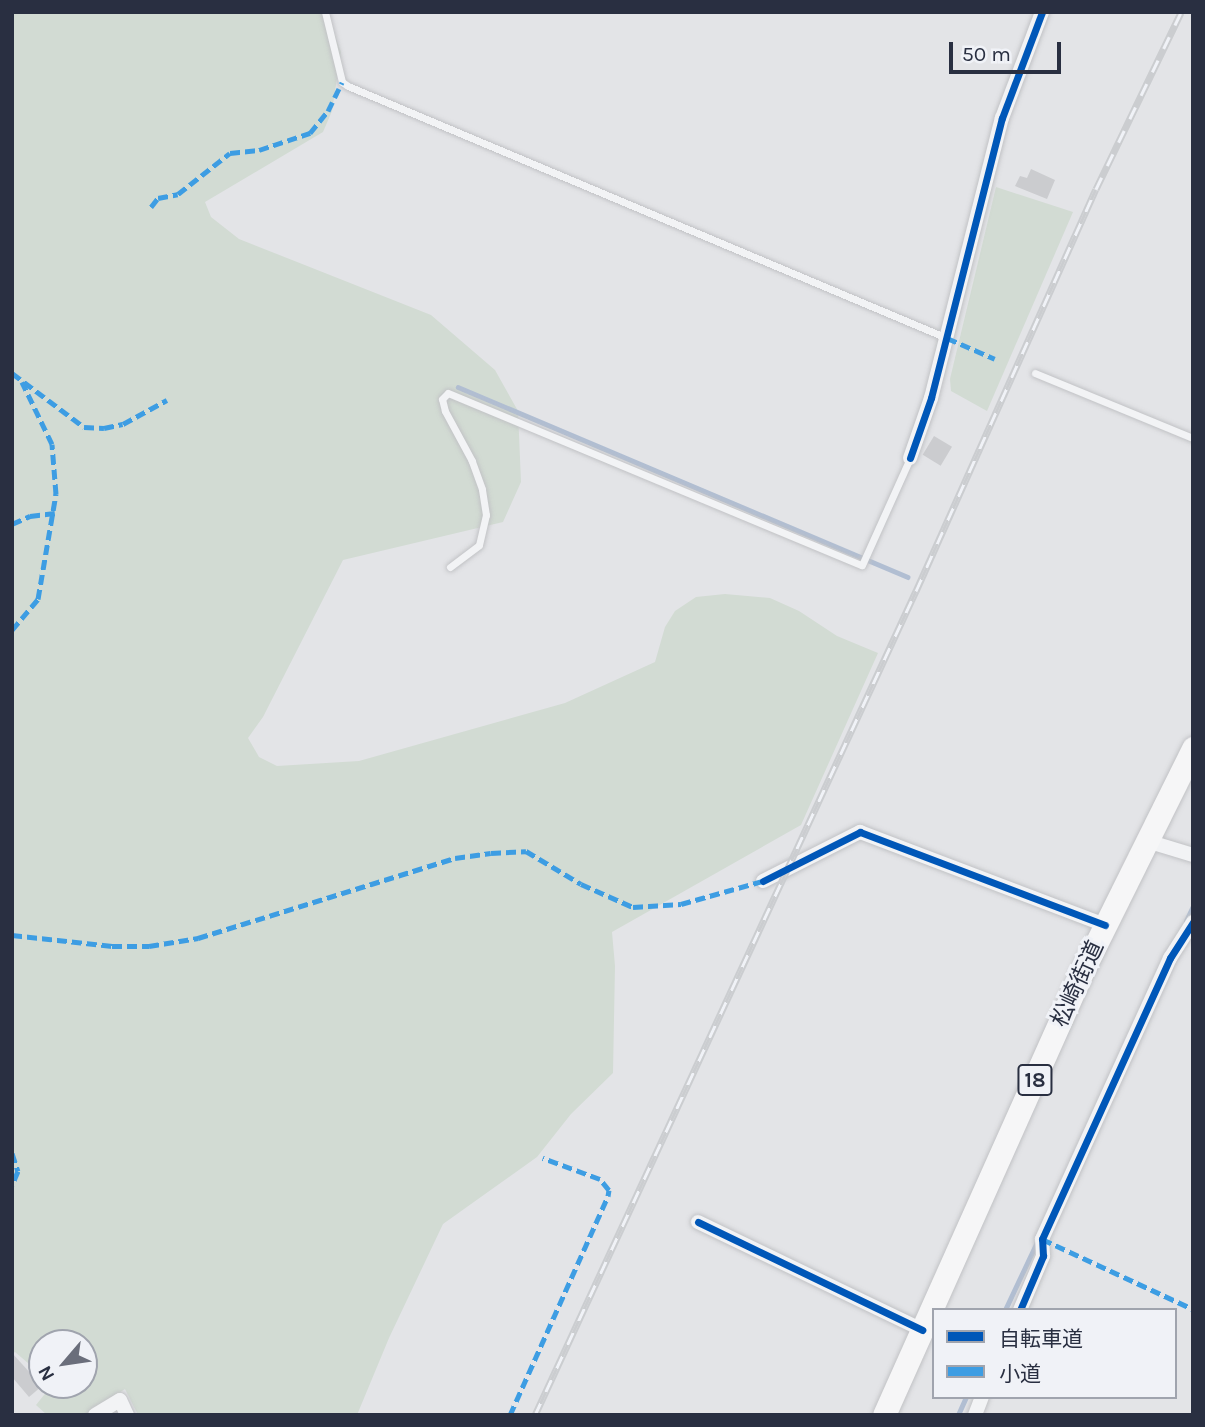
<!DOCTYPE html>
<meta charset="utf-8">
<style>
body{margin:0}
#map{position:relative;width:1205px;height:1427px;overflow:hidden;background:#e3e4e7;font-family:Karla,"Noto Sans JP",sans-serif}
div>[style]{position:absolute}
.green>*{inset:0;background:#d2dbd3}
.stream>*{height:4.5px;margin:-2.25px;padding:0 2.25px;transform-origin:2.25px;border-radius:2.25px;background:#b1bed2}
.building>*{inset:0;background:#cbcccf;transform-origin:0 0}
.roads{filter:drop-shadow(0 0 2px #c1c2c5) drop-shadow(0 0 2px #c1c2c5)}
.lane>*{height:7px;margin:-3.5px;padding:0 3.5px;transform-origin:3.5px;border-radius:3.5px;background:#f2f3f5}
.street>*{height:14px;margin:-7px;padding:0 7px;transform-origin:7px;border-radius:7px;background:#f2f3f5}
.primary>*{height:23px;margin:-11.5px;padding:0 11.5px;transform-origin:11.5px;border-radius:11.5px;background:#f6f6f7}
.rail>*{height:7px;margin-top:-3.5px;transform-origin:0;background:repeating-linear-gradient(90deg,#f0f2f7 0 13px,#cbcdd0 0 26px);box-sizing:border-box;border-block:2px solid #cbcdd0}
.quiet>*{height:5px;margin-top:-2.5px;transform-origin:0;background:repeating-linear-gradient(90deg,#3d9de3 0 10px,transparent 0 15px)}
.cycleway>*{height:7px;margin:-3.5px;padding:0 3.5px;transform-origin:3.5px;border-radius:3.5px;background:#0057b8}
span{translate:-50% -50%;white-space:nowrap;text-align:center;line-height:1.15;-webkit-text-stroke:6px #f0f2f7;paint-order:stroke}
.shield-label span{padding:2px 5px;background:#f0f2f7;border:2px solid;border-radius:5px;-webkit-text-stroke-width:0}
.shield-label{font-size:21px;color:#292f41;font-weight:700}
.street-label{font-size:23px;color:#292f41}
.frame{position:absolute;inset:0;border:14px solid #292f41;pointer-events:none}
.legend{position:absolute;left:932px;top:1308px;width:245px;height:91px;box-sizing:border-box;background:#f0f2f7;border:2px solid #a0a4ae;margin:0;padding:9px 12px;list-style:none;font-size:21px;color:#292f41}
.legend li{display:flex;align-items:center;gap:14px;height:35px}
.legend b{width:35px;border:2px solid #a0a4ae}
.north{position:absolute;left:28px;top:1329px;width:70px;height:70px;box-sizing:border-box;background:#f0f2f7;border:2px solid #a0a4ae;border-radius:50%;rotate:241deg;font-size:19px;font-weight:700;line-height:28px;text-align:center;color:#292f41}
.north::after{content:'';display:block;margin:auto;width:24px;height:32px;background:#6a6e7b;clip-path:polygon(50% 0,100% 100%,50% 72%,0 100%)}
.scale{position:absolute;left:949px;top:42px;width:112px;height:32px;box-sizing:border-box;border:4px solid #292f41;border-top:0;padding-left:9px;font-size:21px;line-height:24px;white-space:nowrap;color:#292f41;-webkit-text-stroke:5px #f0f2f7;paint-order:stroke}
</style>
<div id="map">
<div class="green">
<div style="clip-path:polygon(12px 12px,326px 12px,341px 52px,332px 111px,323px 132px,205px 202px,211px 217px,239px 239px,431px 315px,495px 370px,518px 411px,521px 482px,503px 522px,343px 560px,263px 717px,248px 738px,259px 757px,277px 766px,359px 761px,565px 703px,655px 662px,665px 627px,675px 611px,696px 597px,725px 594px,770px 598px,799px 611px,837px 636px,878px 653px,801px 825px,612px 932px,615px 966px,613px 1073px,571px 1114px,537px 1157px,443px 1224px,389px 1338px,357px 1415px,138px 1415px,125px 1389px,85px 1415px,47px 1415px,36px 1405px,52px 1385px,84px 1385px,84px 1343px,42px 1343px,42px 1375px,15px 1352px,12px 1354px)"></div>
<div style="clip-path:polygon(996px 187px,1073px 212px,987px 411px,951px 391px,950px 379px)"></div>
</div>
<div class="stream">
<div style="left:458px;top:387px;width:488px;rotate:22.9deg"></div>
<div style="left:1186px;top:921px;width:17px;rotate:-65deg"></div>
<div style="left:1005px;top:1310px;width:77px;rotate:-64.8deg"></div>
<div style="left:958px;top:1415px;width:20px;rotate:-66deg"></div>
</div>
<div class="building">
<div style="clip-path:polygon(1031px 169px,1055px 180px,1047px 199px,1015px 186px,1020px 176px,1027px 178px)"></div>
<div style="left:934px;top:436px;width:21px;height:22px;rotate:31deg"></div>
<div style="clip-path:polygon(12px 1353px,42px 1386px,29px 1397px,12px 1377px)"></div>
</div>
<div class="roads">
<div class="lane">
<div style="left:325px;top:12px;width:72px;rotate:76.3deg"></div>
<div style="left:342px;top:82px;width:7px;rotate:34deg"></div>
<div style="left:348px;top:86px;width:650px;rotate:22.82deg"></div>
<div style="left:1035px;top:373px;width:171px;rotate:22.4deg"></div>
<div style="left:450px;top:567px;width:36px;rotate:-37deg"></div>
<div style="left:479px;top:545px;width:31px;rotate:-77deg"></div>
<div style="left:486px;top:515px;width:26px;rotate:-99deg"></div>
<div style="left:482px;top:489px;width:30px;rotate:-110deg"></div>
<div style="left:472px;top:461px;width:57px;rotate:-118.4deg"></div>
<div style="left:445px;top:411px;width:12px;rotate:-104deg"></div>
<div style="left:442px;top:399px;width:8px;rotate:-45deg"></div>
<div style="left:448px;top:393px;width:448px;rotate:22.6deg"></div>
<div style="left:862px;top:565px;width:117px;rotate:-65.8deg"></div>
</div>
<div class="street">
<div style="left:910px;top:458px;width:64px;rotate:-70.7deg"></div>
<div style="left:931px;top:398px;width:289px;rotate:-75.8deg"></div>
<div style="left:1002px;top:118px;width:113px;rotate:-69.3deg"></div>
<div style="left:1147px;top:841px;width:48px;rotate:16.9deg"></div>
<div style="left:763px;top:881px;width:109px;rotate:-26.8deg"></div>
<div style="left:860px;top:832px;width:262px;rotate:20.8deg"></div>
<div style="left:698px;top:1222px;width:249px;rotate:25.7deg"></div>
<div style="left:1020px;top:1310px;width:59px;rotate:-66.9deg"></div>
<div style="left:1043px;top:1256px;width:17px;rotate:-93deg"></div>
<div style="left:1042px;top:1239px;width:309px;rotate:-65.5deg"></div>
<div style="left:1170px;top:958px;width:43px;rotate:-57.4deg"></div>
<div style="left:95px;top:1415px;width:29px;rotate:-31deg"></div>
<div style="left:120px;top:1400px;width:17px;rotate:65deg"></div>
<div style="left:975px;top:1415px;width:19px;rotate:-69deg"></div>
</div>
<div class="primary">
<div style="left:884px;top:1415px;width:496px;rotate:-65.9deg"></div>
<div style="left:1087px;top:962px;width:239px;rotate:-63.6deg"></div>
</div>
</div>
<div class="rail">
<div style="left:535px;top:1415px;width:908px;rotate:-65.19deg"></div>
<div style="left:916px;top:591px;width:440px;rotate:-65.9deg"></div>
<div style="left:1096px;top:189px;width:196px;rotate:-64.3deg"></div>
</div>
<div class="quiet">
<div style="left:151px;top:207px;width:11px;rotate:-52deg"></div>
<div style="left:158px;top:198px;width:20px;rotate:-11deg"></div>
<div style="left:178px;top:194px;width:66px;rotate:-38.3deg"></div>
<div style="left:230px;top:153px;width:29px;rotate:-6deg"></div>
<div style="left:259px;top:150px;width:54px;rotate:-18.4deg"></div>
<div style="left:310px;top:133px;width:28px;rotate:-51deg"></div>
<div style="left:328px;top:111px;width:32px;rotate:-64deg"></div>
<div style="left:947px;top:338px;width:52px;rotate:23.6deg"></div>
<div style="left:12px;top:373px;width:90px;rotate:36.9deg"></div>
<div style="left:84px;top:427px;width:20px;rotate:3deg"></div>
<div style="left:104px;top:428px;width:19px;rotate:-12deg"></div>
<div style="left:123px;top:424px;width:50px;rotate:-28.6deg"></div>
<div style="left:12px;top:524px;width:20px;rotate:-24deg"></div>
<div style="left:30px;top:516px;width:25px;rotate:-7deg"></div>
<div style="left:12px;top:630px;width:40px;rotate:-50deg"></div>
<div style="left:38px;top:599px;width:107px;rotate:-80.3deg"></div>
<div style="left:56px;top:494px;width:50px;rotate:-94.6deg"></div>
<div style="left:52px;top:444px;width:69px;rotate:-115.8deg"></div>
<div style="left:12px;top:935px;width:101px;rotate:6.3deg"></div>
<div style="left:112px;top:946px;width:37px"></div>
<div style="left:149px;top:946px;width:50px;rotate:-9.3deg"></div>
<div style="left:198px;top:938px;width:269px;rotate:-17.3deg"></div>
<div style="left:455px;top:858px;width:36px;rotate:-8deg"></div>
<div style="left:491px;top:853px;width:35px;rotate:-3deg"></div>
<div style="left:526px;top:851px;width:64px;rotate:31deg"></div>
<div style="left:581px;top:884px;width:57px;rotate:23.9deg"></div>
<div style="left:633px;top:907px;width:48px;rotate:-3.6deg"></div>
<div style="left:681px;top:904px;width:85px;rotate:-15.7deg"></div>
<div style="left:12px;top:1153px;width:19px;rotate:72deg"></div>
<div style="left:18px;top:1171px;width:15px;rotate:113deg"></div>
<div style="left:1042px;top:1239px;width:166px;rotate:24.9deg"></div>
<div style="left:510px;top:1415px;width:240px;rotate:-65.9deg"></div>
<div style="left:608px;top:1196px;width:6px;rotate:-81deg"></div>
<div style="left:609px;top:1190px;width:14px;rotate:-129deg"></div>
<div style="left:600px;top:1179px;width:61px;rotate:-159.8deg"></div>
</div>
<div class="cycleway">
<div style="left:910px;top:458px;width:64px;rotate:-70.7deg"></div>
<div style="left:931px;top:398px;width:289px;rotate:-75.8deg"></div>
<div style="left:1002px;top:118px;width:113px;rotate:-69.3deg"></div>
<div style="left:763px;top:881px;width:109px;rotate:-26.8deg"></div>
<div style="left:860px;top:832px;width:262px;rotate:20.8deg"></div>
<div style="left:698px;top:1222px;width:249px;rotate:25.7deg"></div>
<div style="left:1020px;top:1310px;width:59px;rotate:-66.9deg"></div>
<div style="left:1043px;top:1256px;width:17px;rotate:-93deg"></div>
<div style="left:1042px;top:1239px;width:309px;rotate:-65.5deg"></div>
<div style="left:1170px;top:958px;width:43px;rotate:-57.4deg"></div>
</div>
<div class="shield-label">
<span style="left:1035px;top:1080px">18</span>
</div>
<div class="street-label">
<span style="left:1078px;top:984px;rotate:-65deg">松崎街道</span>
</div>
<div class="frame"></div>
<ul class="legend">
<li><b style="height:9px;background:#0057b8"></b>自転車道</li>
<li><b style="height:9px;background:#3d9de3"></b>小道</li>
</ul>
<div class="north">N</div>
<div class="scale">50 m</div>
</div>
